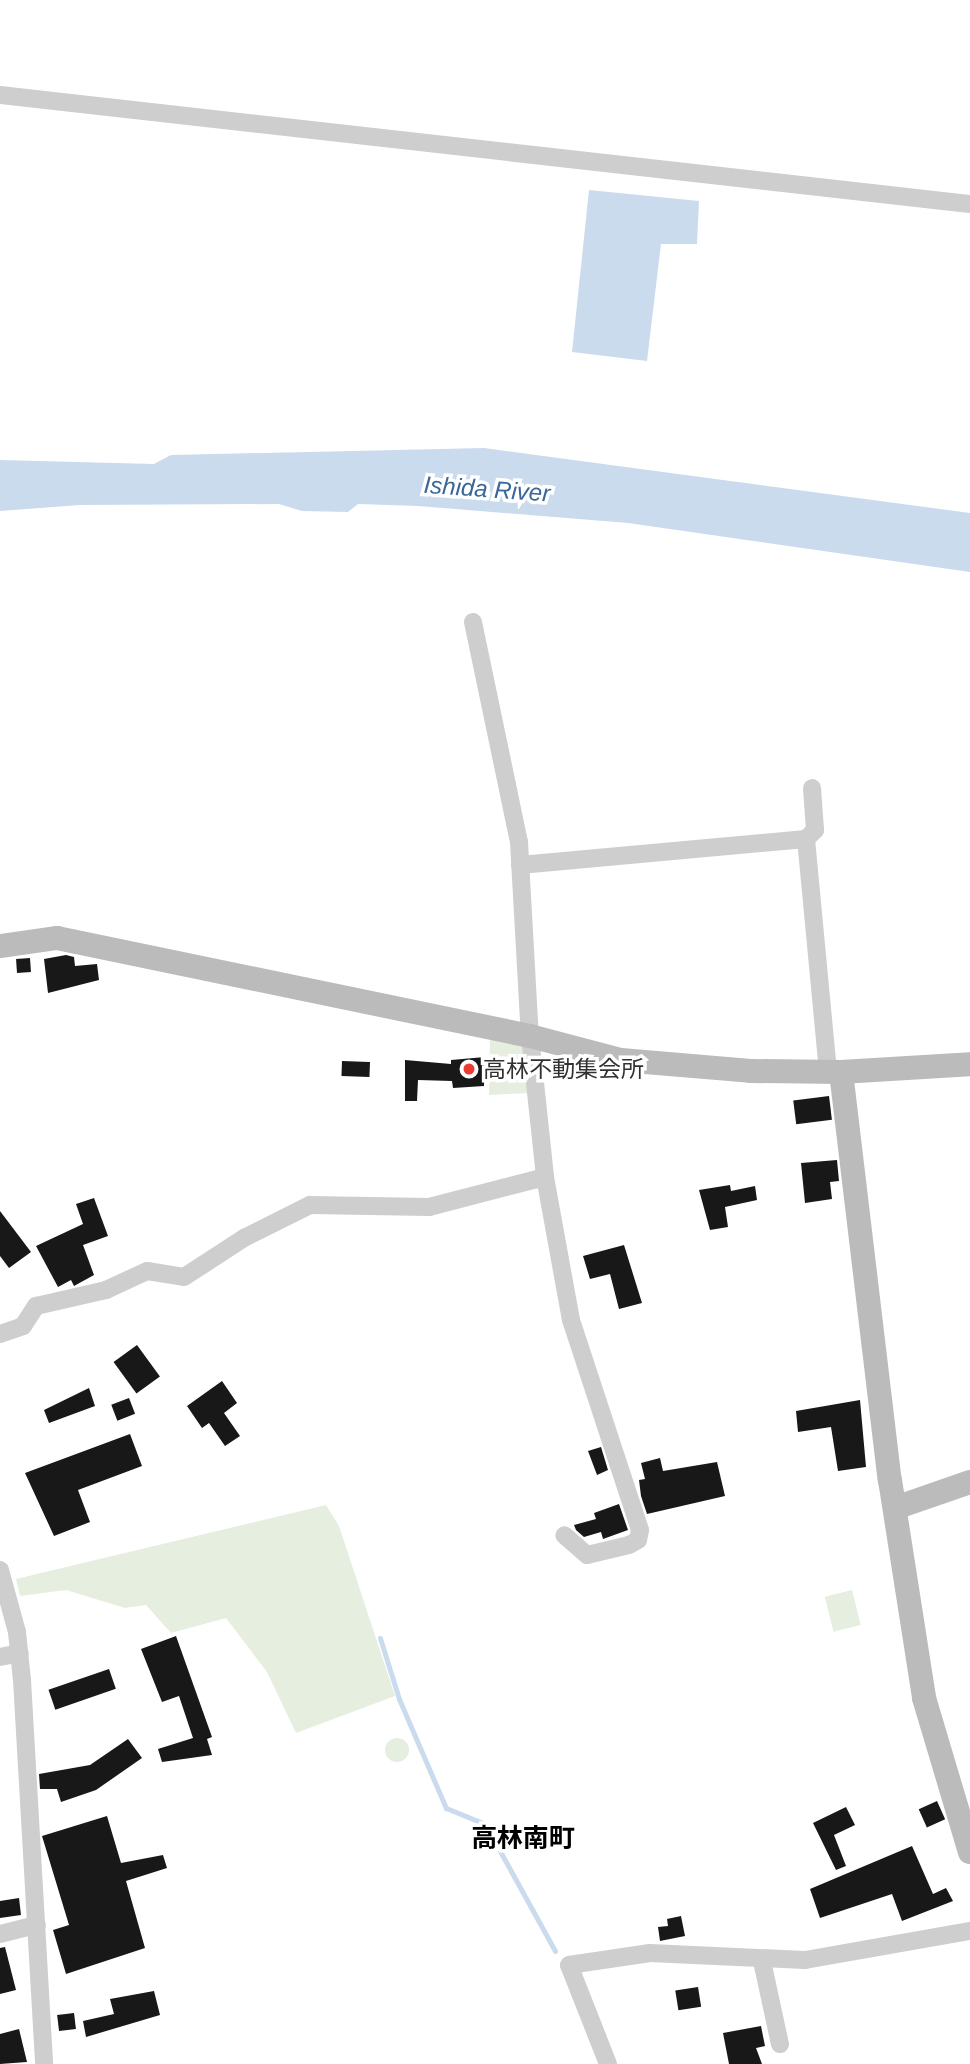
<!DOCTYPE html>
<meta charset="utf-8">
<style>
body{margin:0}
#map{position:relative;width:970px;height:2064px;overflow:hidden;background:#fff;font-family:Helvetica,"Noto Sans JP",sans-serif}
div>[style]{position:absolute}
.green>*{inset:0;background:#e5eedf;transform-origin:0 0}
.round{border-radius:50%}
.water>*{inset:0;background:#cbdbee}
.stream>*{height:5px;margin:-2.5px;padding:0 2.5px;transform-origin:2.5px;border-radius:2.5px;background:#cbdbee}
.building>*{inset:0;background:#181818;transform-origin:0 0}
.street>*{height:18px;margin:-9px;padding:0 9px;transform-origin:9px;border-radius:9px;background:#cecece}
.secondary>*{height:24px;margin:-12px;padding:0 12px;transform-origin:12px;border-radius:12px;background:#bbb}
.dots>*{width:19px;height:19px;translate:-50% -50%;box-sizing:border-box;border:4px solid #fff;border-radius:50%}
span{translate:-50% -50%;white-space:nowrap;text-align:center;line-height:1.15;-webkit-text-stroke:7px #fff;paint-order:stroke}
.poi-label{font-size:23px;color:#313131}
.left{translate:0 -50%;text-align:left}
.water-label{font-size:24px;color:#3a6698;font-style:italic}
.quarter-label{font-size:26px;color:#000;font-weight:700}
</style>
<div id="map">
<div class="green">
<div style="clip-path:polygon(490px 1036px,525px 1044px,530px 1093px,489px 1095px)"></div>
<div style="clip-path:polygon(326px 1505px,339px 1526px,395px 1696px,296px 1733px,267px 1672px,226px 1618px,171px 1633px,146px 1605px,125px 1608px,66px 1590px,20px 1596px,16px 1579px)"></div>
<div style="left:852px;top:1590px;width:36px;height:28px;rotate:76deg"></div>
<div class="round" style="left:385px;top:1738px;width:24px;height:24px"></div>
</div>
<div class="water">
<div style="clip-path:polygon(589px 190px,699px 201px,697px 244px,661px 244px,647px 361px,572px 352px)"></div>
<div style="clip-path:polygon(484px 448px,970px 513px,970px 572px,628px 523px,418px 506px,358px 504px,348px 512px,302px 511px,279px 504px,80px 505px,0 511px,0 460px,154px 464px,171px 455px)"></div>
</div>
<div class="stream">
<div style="left:380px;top:1638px;width:64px;rotate:72.7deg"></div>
<div style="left:399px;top:1699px;width:119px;rotate:66.7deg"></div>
<div style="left:446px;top:1808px;width:42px;rotate:22.3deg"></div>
<div style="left:485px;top:1824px;width:145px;rotate:61.1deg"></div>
</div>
<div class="building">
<div style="clip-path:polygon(66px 955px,74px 957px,75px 966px,97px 964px,99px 980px,48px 993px,44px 959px)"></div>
<div style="left:30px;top:958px;width:14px;height:14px;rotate:86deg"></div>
<div style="clip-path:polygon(485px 1057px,484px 1086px,453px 1088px,452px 1081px,418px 1080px,417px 1101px,405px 1101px,405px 1060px,451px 1064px,451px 1060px)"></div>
<div style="left:342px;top:1061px;width:28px;height:15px;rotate:2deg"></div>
<div style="left:829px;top:1096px;width:24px;height:36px;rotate:83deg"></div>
<div style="clip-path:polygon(837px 1160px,839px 1181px,830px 1182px,832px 1199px,805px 1203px,801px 1163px)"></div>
<div style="clip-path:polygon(730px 1185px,731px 1191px,755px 1186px,757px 1200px,725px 1207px,728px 1227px,710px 1230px,699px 1190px)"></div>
<div style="clip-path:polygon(94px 1198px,108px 1236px,83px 1245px,94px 1275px,74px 1286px,71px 1280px,58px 1287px,36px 1246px,83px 1224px,76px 1204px)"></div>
<div style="clip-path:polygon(0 1211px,31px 1252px,9px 1268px,0 1256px)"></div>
<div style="clip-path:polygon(624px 1245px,642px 1303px,619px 1309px,610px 1274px,590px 1279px,583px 1256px)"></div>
<div style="left:137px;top:1345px;width:39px;height:29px;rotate:54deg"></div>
<div style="clip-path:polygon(222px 1381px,237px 1403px,224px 1413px,240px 1436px,225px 1446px,209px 1423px,202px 1428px,187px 1406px)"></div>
<div style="clip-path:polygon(89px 1388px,95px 1406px,49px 1423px,44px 1410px)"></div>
<div style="left:129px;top:1398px;width:17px;height:19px;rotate:69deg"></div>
<div style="clip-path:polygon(860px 1400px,866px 1467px,838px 1471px,831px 1427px,798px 1432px,796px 1411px)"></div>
<div style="clip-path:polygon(130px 1434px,142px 1466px,78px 1490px,90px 1522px,54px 1536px,25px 1473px)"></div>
<div style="clip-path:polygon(601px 1447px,608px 1470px,597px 1475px,588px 1451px)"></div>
<div style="clip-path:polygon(660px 1458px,663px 1471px,717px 1462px,725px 1496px,647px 1514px,641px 1496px,639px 1480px,645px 1479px,641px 1463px)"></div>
<div style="clip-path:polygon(619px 1504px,628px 1530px,603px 1539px,601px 1532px,584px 1537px,576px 1530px,574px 1525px,596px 1519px,594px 1513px)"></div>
<div style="clip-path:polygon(176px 1636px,212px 1737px,207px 1739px,212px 1755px,162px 1762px,158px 1749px,193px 1738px,179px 1696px,162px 1702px,141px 1649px)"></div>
<div style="left:109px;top:1669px;width:21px;height:64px;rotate:71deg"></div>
<div style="clip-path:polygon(128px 1739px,142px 1758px,96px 1790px,61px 1802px,57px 1789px,40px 1789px,39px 1774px,90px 1765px)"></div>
<div style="left:937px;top:1801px;width:20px;height:20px;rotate:66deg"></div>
<div style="clip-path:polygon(846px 1807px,855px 1825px,834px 1835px,846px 1866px,836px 1870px,813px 1823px)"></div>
<div style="clip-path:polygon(107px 1816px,121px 1863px,163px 1855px,167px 1868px,126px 1881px,145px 1948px,66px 1974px,53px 1930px,69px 1925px,42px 1836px)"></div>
<div style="clip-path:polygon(912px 1846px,933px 1894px,946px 1888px,953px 1901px,902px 1921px,892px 1894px,820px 1918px,810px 1889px)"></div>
<div style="clip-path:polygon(19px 1898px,21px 1915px,0 1918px,0 1901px)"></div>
<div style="clip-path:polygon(681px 1916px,685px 1936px,660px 1941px,658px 1927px,668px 1926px,667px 1919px)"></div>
<div style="clip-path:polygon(5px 1947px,16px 1990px,0 1994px,0 1948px)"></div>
<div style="left:698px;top:1987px;width:20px;height:23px;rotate:81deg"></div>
<div style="clip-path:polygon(154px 1991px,160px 2015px,86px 2037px,83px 2021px,114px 2014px,110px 1999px)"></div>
<div style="left:74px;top:2013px;width:16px;height:17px;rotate:83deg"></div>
<div style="clip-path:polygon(761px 2026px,765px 2046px,756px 2048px,762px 2064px,729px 2064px,723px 2033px)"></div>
<div style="clip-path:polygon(19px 2029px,27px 2062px,0 2064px,0 2034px)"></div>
</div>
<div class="street">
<div style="left:0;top:95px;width:976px;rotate:6.41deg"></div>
<div style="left:473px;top:622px;width:225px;rotate:78.2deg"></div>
<div style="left:519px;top:842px;width:194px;rotate:86.8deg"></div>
<div style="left:530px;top:1036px;width:142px;rotate:83.9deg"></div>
<div style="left:545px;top:1177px;width:145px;rotate:79.7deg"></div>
<div style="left:571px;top:1320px;width:221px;rotate:71.8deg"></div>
<div style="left:640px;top:1530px;width:10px;rotate:101deg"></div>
<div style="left:638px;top:1540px;width:10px;rotate:151deg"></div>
<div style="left:629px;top:1545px;width:43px;rotate:166.6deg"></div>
<div style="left:587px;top:1555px;width:30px;rotate:-139deg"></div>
<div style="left:806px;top:839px;width:234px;rotate:84.6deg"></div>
<div style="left:520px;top:865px;width:287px;rotate:-5.2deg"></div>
<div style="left:806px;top:839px;width:13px;rotate:-45deg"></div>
<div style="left:815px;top:830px;width:42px;rotate:-94.1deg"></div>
<div style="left:0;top:1334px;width:24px;rotate:-19deg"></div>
<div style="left:23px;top:1326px;width:24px;rotate:-57deg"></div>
<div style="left:36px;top:1306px;width:72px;rotate:-12.9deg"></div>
<div style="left:106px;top:1290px;width:45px;rotate:-24.9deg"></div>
<div style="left:147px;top:1271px;width:37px;rotate:9deg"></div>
<div style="left:184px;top:1277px;width:72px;rotate:-33deg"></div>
<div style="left:244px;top:1238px;width:74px;rotate:-26.6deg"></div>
<div style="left:310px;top:1205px;width:119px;rotate:1deg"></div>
<div style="left:429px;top:1207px;width:120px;rotate:-14.5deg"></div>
<div style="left:0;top:1570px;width:64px;rotate:74.7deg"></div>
<div style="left:17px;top:1632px;width:48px;rotate:84.1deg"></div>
<div style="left:22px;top:1680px;width:385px;rotate:86.7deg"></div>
<div style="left:0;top:1657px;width:20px;rotate:-11deg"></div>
<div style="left:0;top:1934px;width:38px;rotate:-14deg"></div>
<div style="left:762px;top:1961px;width:85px;rotate:77.8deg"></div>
<div style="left:608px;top:2064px;width:106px;rotate:-111.5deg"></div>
<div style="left:569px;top:1965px;width:82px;rotate:-8.4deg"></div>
<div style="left:650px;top:1953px;width:155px;rotate:2.6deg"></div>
<div style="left:805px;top:1960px;width:168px;rotate:-10deg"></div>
</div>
<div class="secondary">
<div style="left:0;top:946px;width:58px;rotate:-8deg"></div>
<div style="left:57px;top:938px;width:483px;rotate:11.7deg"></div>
<div style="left:530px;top:1036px;width:94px;rotate:14.8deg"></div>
<div style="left:621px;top:1060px;width:130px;rotate:4.8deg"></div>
<div style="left:751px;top:1071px;width:90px;rotate:0.6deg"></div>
<div style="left:841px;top:1072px;width:129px;rotate:-3.5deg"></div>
<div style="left:841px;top:1072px;width:411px;rotate:83.2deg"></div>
<div style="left:890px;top:1480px;width:221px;rotate:81.1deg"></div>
<div style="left:924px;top:1698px;width:161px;rotate:73.4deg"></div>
<div style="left:895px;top:1508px;width:79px;rotate:-19.1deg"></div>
</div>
<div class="dots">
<div style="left:469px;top:1069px;background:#ed3c2f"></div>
</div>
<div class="poi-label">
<span class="left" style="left:483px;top:1069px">高林不動集会所</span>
</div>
<div class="water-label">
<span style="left:487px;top:489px;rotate:4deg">Ishida River</span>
</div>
<div class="quarter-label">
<span style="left:523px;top:1839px">高林南町</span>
</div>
</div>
